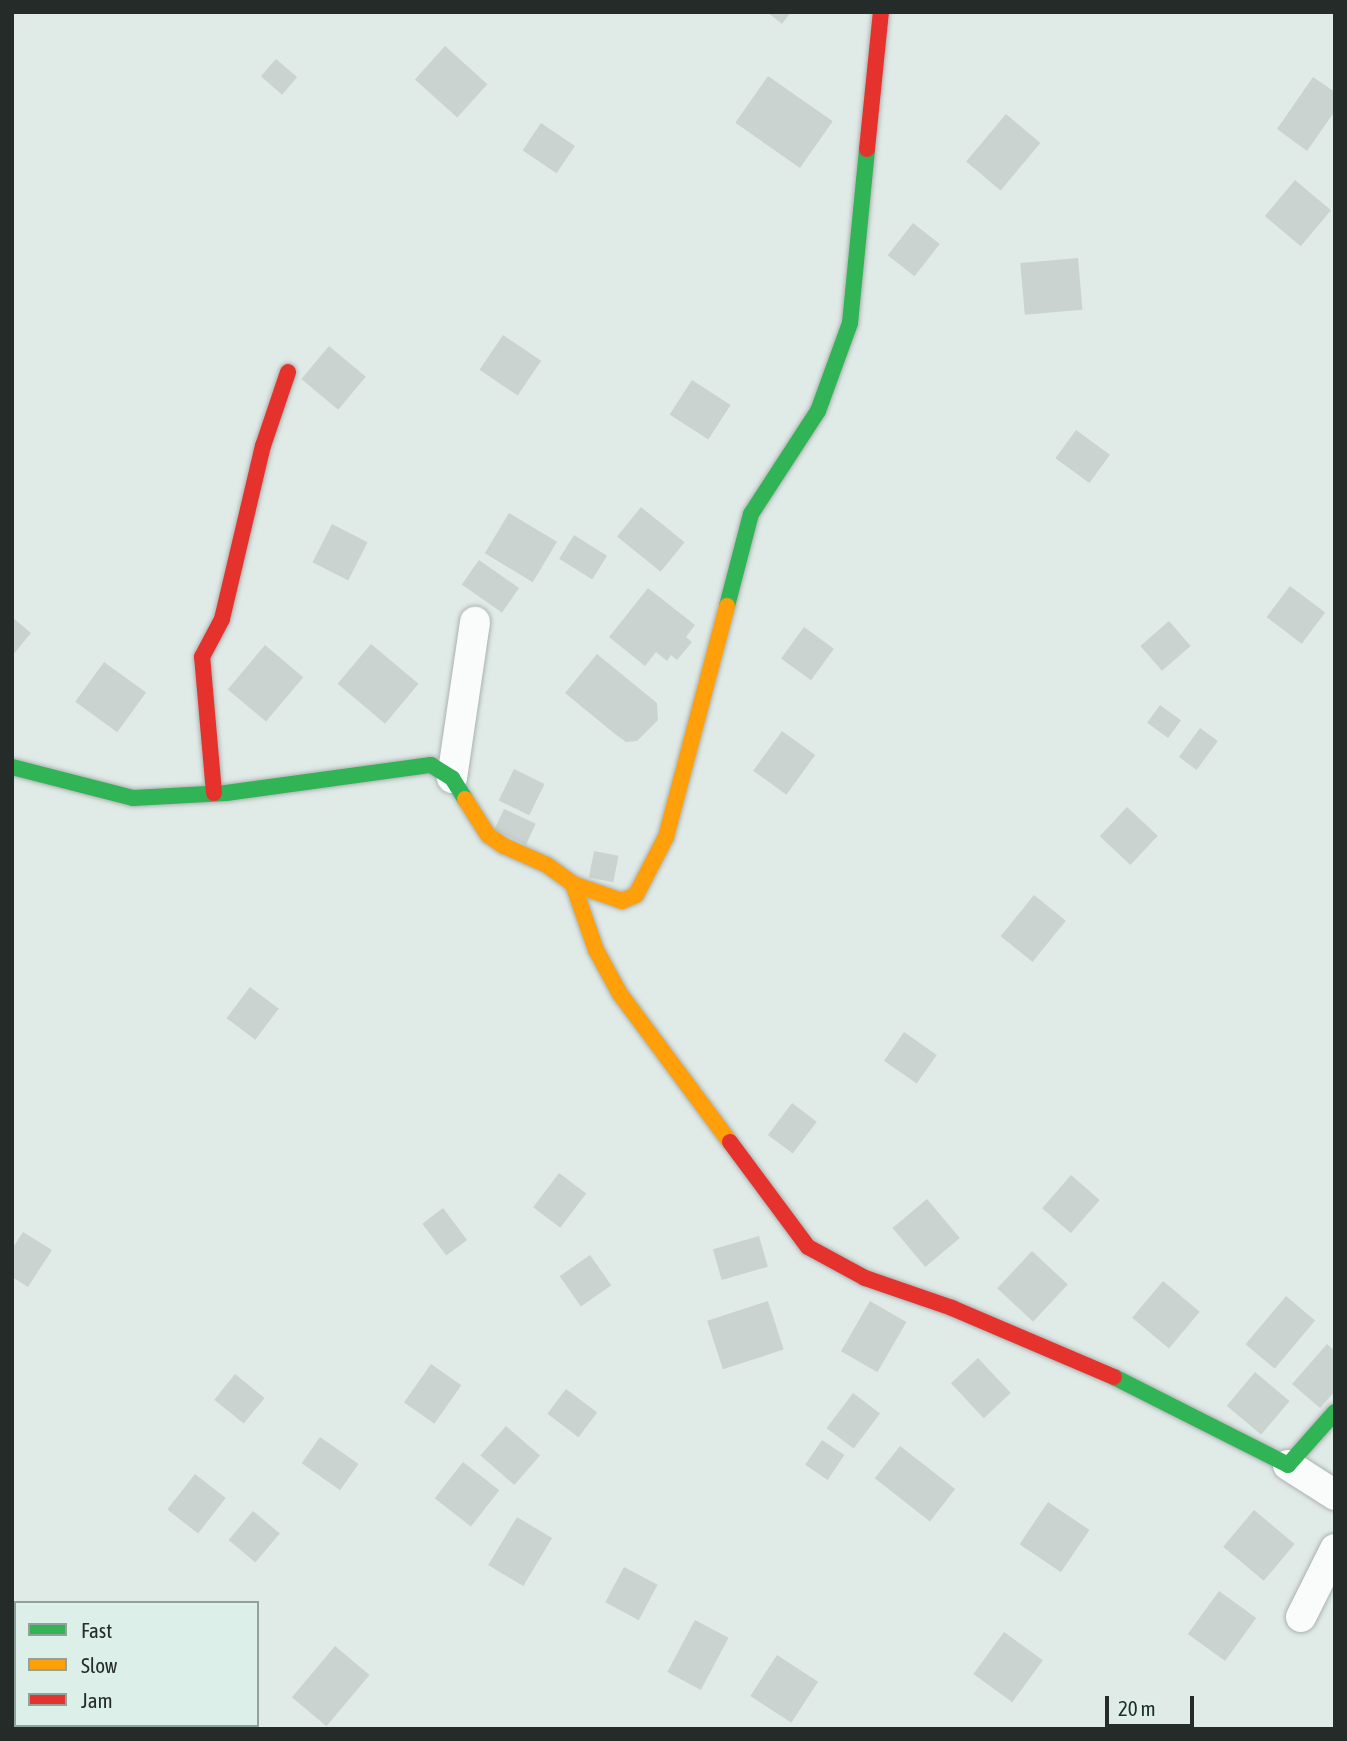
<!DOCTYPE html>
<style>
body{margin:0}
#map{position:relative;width:1347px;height:1741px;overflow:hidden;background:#e0ebe8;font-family:"Asap Condensed",sans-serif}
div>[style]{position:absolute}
.building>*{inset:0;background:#cad3d0;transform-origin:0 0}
.roads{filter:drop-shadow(0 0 2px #abb2b0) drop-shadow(0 0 2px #abb2b0)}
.street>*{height:30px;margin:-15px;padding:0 15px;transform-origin:15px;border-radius:15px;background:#fafcfc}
.fast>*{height:16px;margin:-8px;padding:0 8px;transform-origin:8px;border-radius:8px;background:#30b455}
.slow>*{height:16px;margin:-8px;padding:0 8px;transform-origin:8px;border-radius:8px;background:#ff9f0a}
.jam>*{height:16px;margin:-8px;padding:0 8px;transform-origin:8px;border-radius:8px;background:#e5322d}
span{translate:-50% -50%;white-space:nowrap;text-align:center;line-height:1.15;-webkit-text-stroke:6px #dcefe9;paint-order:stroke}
.frame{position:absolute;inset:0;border:14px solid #242b28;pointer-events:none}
.legend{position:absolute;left:14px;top:1601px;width:245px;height:126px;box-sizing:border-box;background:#dcefe9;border:2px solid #92a19c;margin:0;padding:9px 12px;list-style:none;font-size:21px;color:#242b28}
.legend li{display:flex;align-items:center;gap:14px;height:35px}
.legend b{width:35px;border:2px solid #92a19c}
.scale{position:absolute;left:1105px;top:1696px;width:89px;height:32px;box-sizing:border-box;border:4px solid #242b28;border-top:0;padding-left:9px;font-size:21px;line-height:24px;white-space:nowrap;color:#242b28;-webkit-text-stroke:5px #dcefe9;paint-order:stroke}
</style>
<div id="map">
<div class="building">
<div style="clip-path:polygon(767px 12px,791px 12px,782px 24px)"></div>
<div style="left:445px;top:46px;width:57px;height:45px;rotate:42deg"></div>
<div style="left:276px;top:59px;width:28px;height:23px;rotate:41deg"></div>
<div style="left:768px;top:76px;width:79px;height:57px;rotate:35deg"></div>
<div style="clip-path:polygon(1313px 77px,1335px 92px,1335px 111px,1307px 151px,1277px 129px)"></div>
<div style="left:1006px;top:114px;width:45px;height:62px;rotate:40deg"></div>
<div style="left:541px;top:123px;width:41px;height:33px;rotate:34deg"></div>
<div style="left:1295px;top:180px;width:47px;height:47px;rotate:40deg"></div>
<div style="left:913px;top:223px;width:34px;height:41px;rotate:38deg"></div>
<div style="left:1078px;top:258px;width:52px;height:58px;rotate:85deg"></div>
<div style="left:503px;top:335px;width:46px;height:42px;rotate:34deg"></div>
<div style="left:329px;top:346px;width:48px;height:43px;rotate:40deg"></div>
<div style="left:692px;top:380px;width:46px;height:41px;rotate:33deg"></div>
<div style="left:1076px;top:430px;width:42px;height:35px;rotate:36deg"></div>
<div style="left:641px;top:507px;width:56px;height:38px;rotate:39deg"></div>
<div style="left:509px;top:513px;width:56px;height:47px;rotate:31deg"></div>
<div style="left:332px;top:524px;width:40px;height:43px;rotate:27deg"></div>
<div style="left:574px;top:535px;width:39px;height:28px;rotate:32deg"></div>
<div style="left:479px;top:560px;width:49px;height:30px;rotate:35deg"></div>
<div style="left:1290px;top:586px;width:44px;height:39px;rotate:37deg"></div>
<div style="clip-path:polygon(648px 588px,695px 625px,686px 637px,692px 642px,677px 660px,671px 655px,667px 661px,656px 652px,645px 666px,609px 637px)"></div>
<div style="clip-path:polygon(12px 617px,31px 633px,12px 656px)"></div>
<div style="left:1169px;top:621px;width:33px;height:38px;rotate:49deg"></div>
<div style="left:804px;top:627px;width:37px;height:39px;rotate:36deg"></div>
<div style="left:371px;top:644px;width:62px;height:52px;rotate:40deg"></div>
<div style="left:265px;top:645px;width:50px;height:58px;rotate:40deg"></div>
<div style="clip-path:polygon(597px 654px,657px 703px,658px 720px,637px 741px,626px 742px,615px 734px,565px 693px)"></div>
<div style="left:104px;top:662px;width:52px;height:49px;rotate:36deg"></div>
<div style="left:1160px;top:705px;width:26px;height:22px;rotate:36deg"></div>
<div style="left:1200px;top:728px;width:22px;height:36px;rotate:36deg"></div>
<div style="left:782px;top:731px;width:41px;height:49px;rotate:36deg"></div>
<div style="left:514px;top:769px;width:34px;height:35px;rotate:26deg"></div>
<div style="left:1127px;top:807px;width:42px;height:40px;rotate:43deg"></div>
<div style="left:504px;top:809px;width:35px;height:23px;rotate:25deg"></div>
<div style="left:594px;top:851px;width:25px;height:27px;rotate:11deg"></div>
<div style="left:1034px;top:895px;width:41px;height:53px;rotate:39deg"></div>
<div style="left:250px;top:987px;width:36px;height:39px;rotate:37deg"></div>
<div style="left:904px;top:1032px;width:40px;height:35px;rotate:35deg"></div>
<div style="left:792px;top:1103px;width:31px;height:40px;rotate:37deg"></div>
<div style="left:559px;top:1173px;width:34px;height:43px;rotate:37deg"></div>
<div style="left:1071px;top:1175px;width:38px;height:44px;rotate:41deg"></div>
<div style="left:927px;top:1199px;width:51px;height:45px;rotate:50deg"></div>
<div style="left:443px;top:1208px;width:40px;height:26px;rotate:53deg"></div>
<div style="clip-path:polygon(23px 1232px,52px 1250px,28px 1287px,12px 1277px,12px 1249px)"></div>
<div style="left:759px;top:1236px;width:32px;height:48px;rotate:74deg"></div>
<div style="left:1032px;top:1251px;width:49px;height:51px;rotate:43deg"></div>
<div style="left:590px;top:1255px;width:37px;height:37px;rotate:55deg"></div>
<div style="left:1163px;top:1281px;width:48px;height:48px;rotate:40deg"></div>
<div style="left:1286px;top:1296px;width:38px;height:63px;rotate:40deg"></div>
<div style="left:768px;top:1301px;width:51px;height:64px;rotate:72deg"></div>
<div style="left:870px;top:1301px;width:42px;height:58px;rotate:30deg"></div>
<div style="clip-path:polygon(1327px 1344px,1335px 1351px,1335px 1391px,1320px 1408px,1292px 1384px)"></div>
<div style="left:978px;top:1358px;width:48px;height:37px;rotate:47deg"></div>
<div style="left:431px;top:1364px;width:37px;height:47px;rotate:35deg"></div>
<div style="left:1255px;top:1372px;width:45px;height:44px;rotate:40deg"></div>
<div style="left:235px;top:1374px;width:38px;height:33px;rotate:39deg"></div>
<div style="left:566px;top:1389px;width:39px;height:31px;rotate:37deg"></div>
<div style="left:853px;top:1393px;width:34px;height:44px;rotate:37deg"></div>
<div style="left:506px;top:1426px;width:45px;height:39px;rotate:41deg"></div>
<div style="left:320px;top:1437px;width:47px;height:32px;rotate:35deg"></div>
<div style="left:822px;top:1440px;width:27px;height:30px;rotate:34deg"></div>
<div style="left:900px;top:1446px;width:70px;height:41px;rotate:38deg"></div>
<div style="left:463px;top:1462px;width:46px;height:46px;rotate:38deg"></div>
<div style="left:195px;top:1474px;width:39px;height:45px;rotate:38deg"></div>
<div style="left:1048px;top:1502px;width:50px;height:51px;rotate:34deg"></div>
<div style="left:1254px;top:1510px;width:53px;height:48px;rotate:40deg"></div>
<div style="left:253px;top:1511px;width:35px;height:38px;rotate:40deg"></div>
<div style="left:517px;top:1517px;width:41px;height:56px;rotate:31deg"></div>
<div style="left:624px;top:1567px;width:38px;height:40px;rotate:28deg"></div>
<div style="left:1219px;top:1591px;width:46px;height:53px;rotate:36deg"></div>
<div style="left:695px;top:1620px;width:38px;height:59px;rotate:28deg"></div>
<div style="left:1004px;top:1632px;width:48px;height:52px;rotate:36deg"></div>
<div style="left:335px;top:1646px;width:45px;height:67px;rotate:40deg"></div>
<div style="left:777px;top:1655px;width:49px;height:49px;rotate:33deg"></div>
</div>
<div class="roads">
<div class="street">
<div style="left:452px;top:778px;width:158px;rotate:-81.6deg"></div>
<div style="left:1288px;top:1465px;width:56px;rotate:32.6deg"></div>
<div style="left:1301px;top:1617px;width:76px;rotate:-63.4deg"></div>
</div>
<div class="fast">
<div style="left:727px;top:606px;width:95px;rotate:-75.4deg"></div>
<div style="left:751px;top:514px;width:123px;rotate:-57deg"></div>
<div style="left:818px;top:411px;width:94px;rotate:-70deg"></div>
<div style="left:850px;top:323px;width:175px;rotate:-84.4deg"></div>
<div style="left:12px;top:767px;width:125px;rotate:14.4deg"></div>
<div style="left:133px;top:798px;width:93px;rotate:-3.1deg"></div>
<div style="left:226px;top:793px;width:207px;rotate:-7.8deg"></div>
<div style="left:431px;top:765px;width:25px;rotate:32deg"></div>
<div style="left:452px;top:778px;width:25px;rotate:58deg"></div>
<div style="left:1114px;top:1377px;width:195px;rotate:26.8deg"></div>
<div style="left:1288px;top:1465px;width:71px;rotate:-48.4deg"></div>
</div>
<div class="slow">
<div style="left:465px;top:799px;width:43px;rotate:57.4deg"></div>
<div style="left:488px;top:835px;width:19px;rotate:35deg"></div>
<div style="left:504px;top:846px;width:47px;rotate:23.8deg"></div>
<div style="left:547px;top:865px;width:32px;rotate:36deg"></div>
<div style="left:573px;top:884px;width:52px;rotate:19.1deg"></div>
<div style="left:622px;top:901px;width:15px;rotate:-23deg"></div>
<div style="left:636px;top:895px;width:65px;rotate:-62.7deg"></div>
<div style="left:666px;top:837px;width:239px;rotate:-75.2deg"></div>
<div style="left:573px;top:884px;width:70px;rotate:70.8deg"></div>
<div style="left:596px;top:950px;width:50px;rotate:61.4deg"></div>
<div style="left:620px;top:994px;width:184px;rotate:53.4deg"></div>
</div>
<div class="jam">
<div style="left:867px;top:149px;width:138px;rotate:-84.2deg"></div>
<div style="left:214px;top:793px;width:137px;rotate:-95deg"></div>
<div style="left:202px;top:657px;width:43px;rotate:-62.2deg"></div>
<div style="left:222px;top:619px;width:178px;rotate:-76.7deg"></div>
<div style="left:263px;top:446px;width:78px;rotate:-71.3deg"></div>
<div style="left:730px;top:1142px;width:131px;rotate:53.4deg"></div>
<div style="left:808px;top:1247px;width:65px;rotate:28.5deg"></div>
<div style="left:865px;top:1278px;width:92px;rotate:19deg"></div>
<div style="left:952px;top:1308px;width:176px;rotate:23.1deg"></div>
</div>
</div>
<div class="frame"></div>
<ul class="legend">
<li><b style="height:9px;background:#30b455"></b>Fast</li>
<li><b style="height:9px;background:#ff9f0a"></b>Slow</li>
<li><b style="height:9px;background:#e5322d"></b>Jam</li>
</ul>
<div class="scale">20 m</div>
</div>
